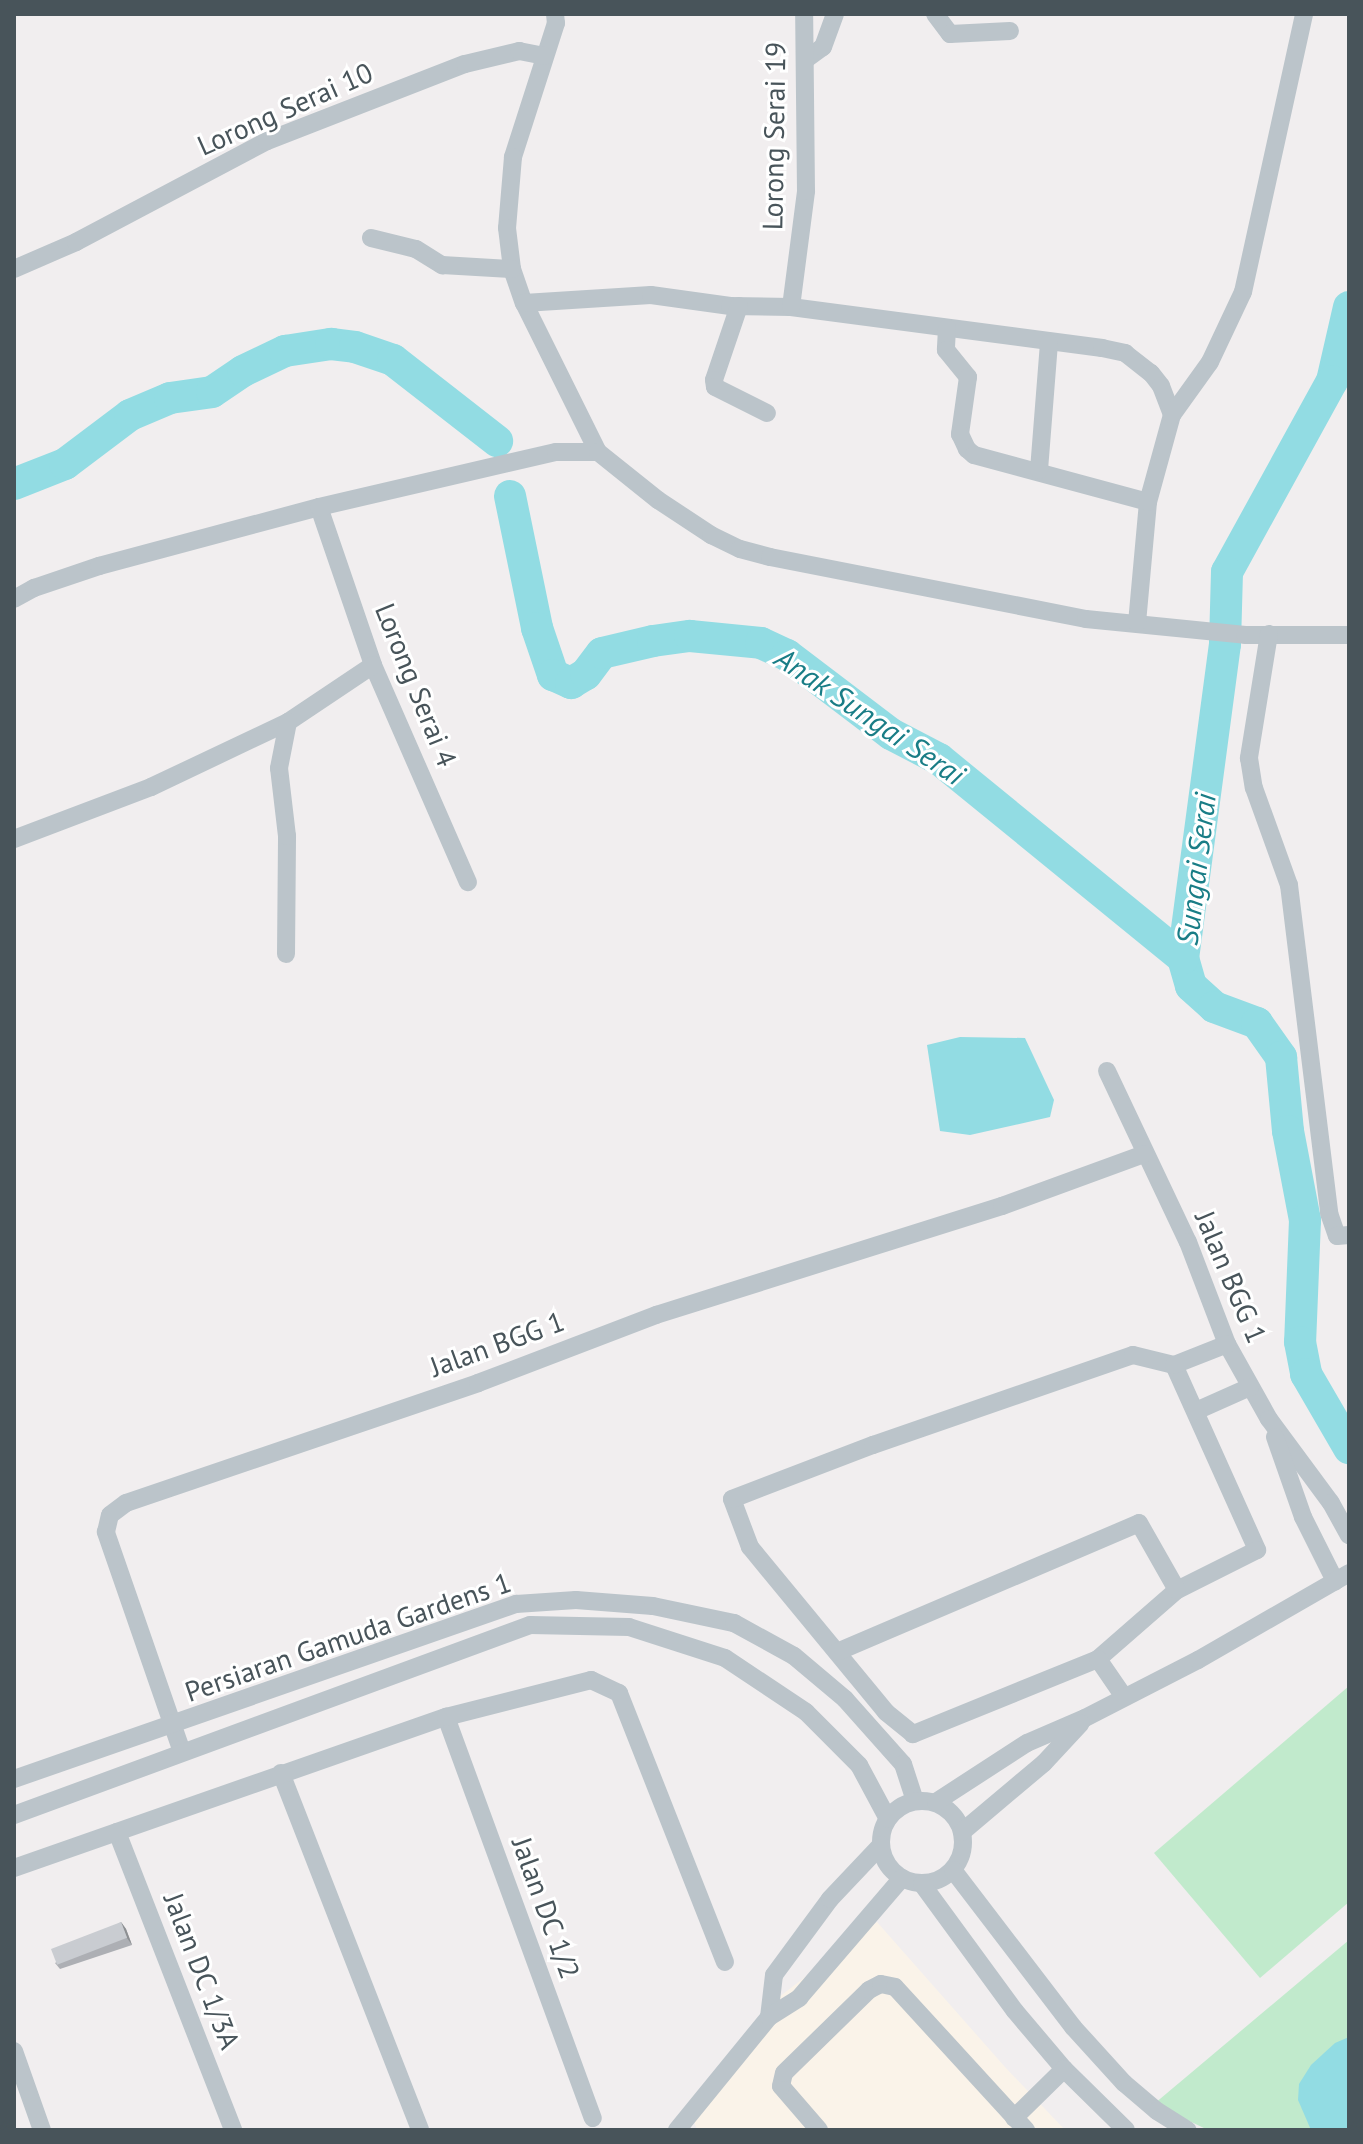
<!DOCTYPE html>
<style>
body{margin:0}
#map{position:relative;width:1363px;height:2144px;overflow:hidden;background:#f1eeef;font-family:"PT Sans",sans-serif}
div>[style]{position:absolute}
.commercial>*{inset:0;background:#faf3e9}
.green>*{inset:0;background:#c1eacc}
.water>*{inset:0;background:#92dce3}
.river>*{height:32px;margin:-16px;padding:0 16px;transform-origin:16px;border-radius:16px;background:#92dce3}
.minor>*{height:18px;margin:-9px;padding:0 9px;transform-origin:9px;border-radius:9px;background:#bbc4ca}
.minor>.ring{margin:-9px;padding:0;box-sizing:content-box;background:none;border:18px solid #bbc4ca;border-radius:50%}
.wall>*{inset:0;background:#adafb4}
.shaded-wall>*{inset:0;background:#8d8f92}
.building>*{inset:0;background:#c9ccd1;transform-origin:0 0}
span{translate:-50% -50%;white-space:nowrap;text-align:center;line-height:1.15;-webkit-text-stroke:6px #fff;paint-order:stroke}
.street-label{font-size:28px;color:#48545a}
.water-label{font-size:30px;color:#197d86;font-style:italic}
.frame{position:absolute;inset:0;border:16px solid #48545a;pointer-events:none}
</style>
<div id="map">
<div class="commercial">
<div style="clip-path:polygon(877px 1922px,1005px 2067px,1065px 2130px,697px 2130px,692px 2116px,766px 2007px)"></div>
</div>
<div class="green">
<div style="clip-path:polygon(1349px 1686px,1349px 1902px,1260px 1978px,1154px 1853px)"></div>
<div style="clip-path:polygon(1349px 1940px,1349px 2130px,1208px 2130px,1154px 2104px)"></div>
</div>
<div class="water">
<div style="clip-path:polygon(960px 1037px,1025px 1038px,1054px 1100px,1050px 1117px,970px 1135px,940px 1131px,927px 1045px)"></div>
<div style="clip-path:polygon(1349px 2037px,1349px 2130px,1311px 2130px,1298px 2100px,1299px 2084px,1311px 2065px,1335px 2043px)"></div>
</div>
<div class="river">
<div style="left:1349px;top:307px;width:76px;rotate:102.9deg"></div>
<div style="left:1332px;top:381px;width:218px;rotate:118.8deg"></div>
<div style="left:1227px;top:572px;width:72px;rotate:91.6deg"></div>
<div style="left:1225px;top:644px;width:317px;rotate:97.6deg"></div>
<div style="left:1183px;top:958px;width:29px;rotate:74deg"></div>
<div style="left:1191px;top:986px;width:31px;rotate:42deg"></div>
<div style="left:1214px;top:1007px;width:46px;rotate:20.4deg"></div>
<div style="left:1257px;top:1023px;width:42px;rotate:54.8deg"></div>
<div style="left:1281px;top:1057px;width:74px;rotate:84.6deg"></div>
<div style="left:1288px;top:1131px;width:91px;rotate:79.2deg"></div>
<div style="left:1305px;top:1220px;width:122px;rotate:92.3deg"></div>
<div style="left:1300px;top:1342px;width:33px;rotate:79deg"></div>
<div style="left:1306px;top:1374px;width:86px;rotate:59.8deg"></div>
<div style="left:14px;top:484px;width:55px;rotate:-21.4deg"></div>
<div style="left:65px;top:464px;width:81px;rotate:-37deg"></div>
<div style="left:130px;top:415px;width:43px;rotate:-23deg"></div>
<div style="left:170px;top:398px;width:42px;rotate:-8.1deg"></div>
<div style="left:212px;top:392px;width:37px;rotate:-34deg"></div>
<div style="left:243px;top:371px;width:47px;rotate:-25.5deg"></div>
<div style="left:285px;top:351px;width:47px;rotate:-8.7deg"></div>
<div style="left:331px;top:344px;width:24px;rotate:7deg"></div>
<div style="left:355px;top:347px;width:40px;rotate:18.9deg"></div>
<div style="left:393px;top:360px;width:132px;rotate:37.9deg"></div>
<div style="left:510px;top:496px;width:135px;rotate:78.4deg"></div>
<div style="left:537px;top:628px;width:50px;rotate:71.2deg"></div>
<div style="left:553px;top:675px;width:20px;rotate:24deg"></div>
<div style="left:571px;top:683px;width:17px;rotate:-31deg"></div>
<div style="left:586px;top:674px;width:26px;rotate:-53deg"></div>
<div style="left:602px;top:653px;width:52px;rotate:-13.2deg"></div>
<div style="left:653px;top:641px;width:37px;rotate:-8deg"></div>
<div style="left:690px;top:636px;width:71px;rotate:5.6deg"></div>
<div style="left:761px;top:643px;width:29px;rotate:25deg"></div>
<div style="left:787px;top:655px;width:131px;rotate:37.2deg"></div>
<div style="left:891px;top:734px;width:54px;rotate:27.5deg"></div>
<div style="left:939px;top:759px;width:315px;rotate:39.2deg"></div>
</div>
<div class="minor">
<div style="left:555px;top:14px;width:9px;rotate:84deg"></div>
<div style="left:556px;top:23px;width:141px;rotate:107.8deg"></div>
<div style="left:513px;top:157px;width:71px;rotate:94.8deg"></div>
<div style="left:507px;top:228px;width:41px;rotate:83deg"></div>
<div style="left:512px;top:269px;width:36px;rotate:71deg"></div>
<div style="left:524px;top:303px;width:166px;rotate:63.6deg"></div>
<div style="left:935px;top:14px;width:25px;rotate:53deg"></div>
<div style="left:950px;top:34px;width:60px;rotate:-2.9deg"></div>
<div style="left:805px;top:60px;width:22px;rotate:-36deg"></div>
<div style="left:823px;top:47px;width:35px;rotate:-70deg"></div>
<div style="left:371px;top:238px;width:46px;rotate:13.7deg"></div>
<div style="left:416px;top:249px;width:31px;rotate:32deg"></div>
<div style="left:442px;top:265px;width:70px;rotate:3.3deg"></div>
<div style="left:14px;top:269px;width:68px;rotate:-23.5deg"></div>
<div style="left:76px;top:242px;width:216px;rotate:-27.9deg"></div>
<div style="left:267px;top:141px;width:212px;rotate:-21.3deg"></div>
<div style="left:465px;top:64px;width:56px;rotate:-13.5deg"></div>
<div style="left:519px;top:51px;width:26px;rotate:11deg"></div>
<div style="left:524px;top:303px;width:127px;rotate:-3.6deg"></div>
<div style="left:651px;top:295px;width:80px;rotate:7.9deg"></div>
<div style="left:730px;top:306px;width:61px;rotate:0.9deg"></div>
<div style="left:791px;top:307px;width:314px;rotate:7.5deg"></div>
<div style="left:1102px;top:348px;width:24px;rotate:12deg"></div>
<div style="left:1125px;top:353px;width:33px;rotate:38deg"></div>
<div style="left:1151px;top:373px;width:16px;rotate:52deg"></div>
<div style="left:1161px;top:386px;width:31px;rotate:69deg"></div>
<div style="left:739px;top:306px;width:78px;rotate:108.7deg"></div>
<div style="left:714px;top:380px;width:7px;rotate:82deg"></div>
<div style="left:715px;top:387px;width:58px;rotate:26.6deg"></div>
<div style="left:791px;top:307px;width:117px;rotate:-82.6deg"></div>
<div style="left:806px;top:191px;width:177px;rotate:-90.6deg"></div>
<div style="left:947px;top:328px;width:22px;rotate:93deg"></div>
<div style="left:946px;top:350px;width:35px;rotate:51deg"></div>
<div style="left:968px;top:377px;width:58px;rotate:98deg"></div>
<div style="left:960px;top:434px;width:17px;rotate:65deg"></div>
<div style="left:967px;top:449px;width:9px;rotate:41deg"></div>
<div style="left:974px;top:455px;width:180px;rotate:15.1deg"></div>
<div style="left:1039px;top:470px;width:127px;rotate:-85.5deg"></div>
<div style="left:319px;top:507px;width:167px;rotate:71.1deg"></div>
<div style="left:373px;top:665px;width:237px;rotate:66.4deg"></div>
<div style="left:14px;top:599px;width:23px;rotate:-29deg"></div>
<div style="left:34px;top:588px;width:69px;rotate:-18.7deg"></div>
<div style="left:99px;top:566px;width:228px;rotate:-15deg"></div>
<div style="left:319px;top:507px;width:243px;rotate:-13.1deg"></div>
<div style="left:556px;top:452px;width:42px"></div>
<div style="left:598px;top:452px;width:77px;rotate:38.7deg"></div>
<div style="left:658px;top:500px;width:64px;rotate:33.4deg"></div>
<div style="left:711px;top:535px;width:32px;rotate:26deg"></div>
<div style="left:740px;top:549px;width:31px;rotate:15deg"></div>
<div style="left:770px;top:557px;width:322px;rotate:11.1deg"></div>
<div style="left:1086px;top:619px;width:160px;rotate:5.7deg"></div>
<div style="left:1245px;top:635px;width:104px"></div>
<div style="left:1137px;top:623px;width:121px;rotate:-84.8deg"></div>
<div style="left:1148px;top:502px;width:90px;rotate:-74.6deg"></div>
<div style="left:1172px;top:415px;width:65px;rotate:-54.4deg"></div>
<div style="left:1210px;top:362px;width:77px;rotate:-64.8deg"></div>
<div style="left:1243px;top:292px;width:285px;rotate:-77.6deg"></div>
<div style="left:1269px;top:634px;width:126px;rotate:99.2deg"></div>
<div style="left:1249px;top:758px;width:30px;rotate:81deg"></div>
<div style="left:1254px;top:788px;width:103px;rotate:70.2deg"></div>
<div style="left:1289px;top:885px;width:330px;rotate:83deg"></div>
<div style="left:1329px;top:1213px;width:24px;rotate:71deg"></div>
<div style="left:1337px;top:1236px;width:12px;rotate:-5deg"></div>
<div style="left:14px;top:839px;width:147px;rotate:-20.8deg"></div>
<div style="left:151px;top:787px;width:152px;rotate:-25.4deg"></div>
<div style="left:288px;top:722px;width:102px;rotate:-33.8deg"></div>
<div style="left:286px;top:954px;width:118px;rotate:-89.5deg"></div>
<div style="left:287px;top:836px;width:68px;rotate:-96.7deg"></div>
<div style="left:279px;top:768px;width:47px;rotate:-78.9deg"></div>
<div style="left:1107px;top:1071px;width:189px;rotate:64.7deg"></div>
<div style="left:1188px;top:1242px;width:109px;rotate:69.1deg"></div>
<div style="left:1227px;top:1344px;width:86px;rotate:60.8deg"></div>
<div style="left:1269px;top:1419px;width:104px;rotate:53.6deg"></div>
<div style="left:1331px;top:1503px;width:37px;rotate:61deg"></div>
<div style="left:1174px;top:1365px;width:203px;rotate:65.8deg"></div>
<div style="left:1257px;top:1550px;width:89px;rotate:153.4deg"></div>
<div style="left:1177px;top:1590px;width:105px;rotate:138.9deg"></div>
<div style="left:1098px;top:1659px;width:200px;rotate:157.9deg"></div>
<div style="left:913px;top:1734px;width:35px;rotate:-141deg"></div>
<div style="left:886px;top:1712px;width:214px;rotate:-129.5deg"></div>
<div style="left:750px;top:1547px;width:51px;rotate:-110.6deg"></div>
<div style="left:732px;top:1499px;width:151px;rotate:-21deg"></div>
<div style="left:873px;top:1445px;width:275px;rotate:-19.1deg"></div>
<div style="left:1133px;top:1355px;width:42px;rotate:13.7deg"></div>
<div style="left:1174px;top:1365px;width:57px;rotate:-21.6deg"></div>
<div style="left:1196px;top:1411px;width:59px;rotate:-24deg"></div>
<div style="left:1275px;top:1437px;width:85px;rotate:70.7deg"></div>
<div style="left:1303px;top:1517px;width:72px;rotate:63.4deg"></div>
<div style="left:837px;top:1652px;width:328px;rotate:-23.1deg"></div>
<div style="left:1139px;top:1523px;width:77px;rotate:60.4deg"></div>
<div style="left:1098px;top:1659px;width:46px;rotate:55.6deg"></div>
<div style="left:446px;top:1717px;width:427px;rotate:69.9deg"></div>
<div style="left:182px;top:1752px;width:233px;rotate:-109.1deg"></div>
<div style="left:106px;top:1532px;width:17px;rotate:-77deg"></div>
<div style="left:110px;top:1515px;width:20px;rotate:-37deg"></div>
<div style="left:126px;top:1503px;width:372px;rotate:-18.8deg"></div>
<div style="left:478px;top:1383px;width:191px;rotate:-20.9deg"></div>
<div style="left:656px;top:1315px;width:363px;rotate:-17.5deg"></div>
<div style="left:1002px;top:1206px;width:151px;rotate:-20.1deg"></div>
<div style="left:281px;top:1773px;width:383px;rotate:68.7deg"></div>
<div style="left:14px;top:1779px;width:532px;rotate:-19.22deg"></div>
<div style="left:516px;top:1604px;width:60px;rotate:-3.8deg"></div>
<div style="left:576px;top:1600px;width:77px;rotate:4.5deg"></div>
<div style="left:653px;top:1606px;width:83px;rotate:11.9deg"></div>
<div style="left:734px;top:1623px;width:68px;rotate:28.8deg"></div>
<div style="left:794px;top:1656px;width:67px;rotate:40.1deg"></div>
<div style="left:845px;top:1699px;width:87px;rotate:48.3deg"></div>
<div style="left:903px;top:1764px;width:39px;rotate:72deg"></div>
<div class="ring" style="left:881px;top:1801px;width:64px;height:64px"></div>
<div style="left:936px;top:1802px;width:108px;rotate:-33deg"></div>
<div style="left:1027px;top:1743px;width:63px;rotate:-23.3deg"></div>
<div style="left:1085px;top:1718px;width:127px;rotate:-27.2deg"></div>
<div style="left:1198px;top:1660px;width:174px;rotate:-29.9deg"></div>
<div style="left:14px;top:1815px;width:550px;rotate:-20.21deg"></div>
<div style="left:530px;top:1625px;width:99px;rotate:1.2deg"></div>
<div style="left:629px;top:1627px;width:101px;rotate:17.9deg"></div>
<div style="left:725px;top:1658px;width:97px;rotate:33.7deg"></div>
<div style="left:806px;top:1712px;width:75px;rotate:45deg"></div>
<div style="left:859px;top:1765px;width:61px;rotate:61.8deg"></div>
<div style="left:117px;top:1832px;width:320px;rotate:68.7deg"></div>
<div style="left:962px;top:1832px;width:107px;rotate:-40.1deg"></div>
<div style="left:1044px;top:1763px;width:54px;rotate:-47.2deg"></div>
<div style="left:14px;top:1868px;width:458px;rotate:-19.3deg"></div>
<div style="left:446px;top:1717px;width:150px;rotate:-14.3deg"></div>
<div style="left:591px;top:1680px;width:31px;rotate:25deg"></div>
<div style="left:619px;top:1693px;width:289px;rotate:68.5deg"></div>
<div style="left:953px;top:1870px;width:198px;rotate:52.6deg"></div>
<div style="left:1073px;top:2027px;width:76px;rotate:47.7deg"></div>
<div style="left:1124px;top:2083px;width:43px;rotate:40.3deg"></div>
<div style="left:1157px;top:2111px;width:36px;rotate:32deg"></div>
<div style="left:922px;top:1884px;width:157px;rotate:53.8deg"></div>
<div style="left:1015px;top:2011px;width:76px;rotate:49.8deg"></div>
<div style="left:1064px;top:2069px;width:87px;rotate:44.5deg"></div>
<div style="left:769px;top:2017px;width:42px;rotate:-83.2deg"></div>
<div style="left:774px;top:1975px;width:94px;rotate:-53.6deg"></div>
<div style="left:830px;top:1899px;width:74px;rotate:-46.6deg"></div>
<div style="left:14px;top:2051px;width:84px;rotate:70.5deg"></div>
<div style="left:1014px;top:2118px;width:70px;rotate:-44.4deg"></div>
<div style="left:677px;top:2130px;width:146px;rotate:-50.8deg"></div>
<div style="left:769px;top:2017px;width:36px;rotate:-32deg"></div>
<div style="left:799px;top:1998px;width:158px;rotate:-49.4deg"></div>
<div style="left:819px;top:2130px;width:58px;rotate:-130.8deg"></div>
<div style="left:781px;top:2086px;width:13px;rotate:-77deg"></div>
<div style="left:784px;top:2073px;width:119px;rotate:-44.3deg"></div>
<div style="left:869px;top:1990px;width:13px;rotate:-27deg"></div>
<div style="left:881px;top:1984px;width:14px;rotate:12deg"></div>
<div style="left:895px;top:1987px;width:194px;rotate:47.5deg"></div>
</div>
<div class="wall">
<div style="clip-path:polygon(121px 1922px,126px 1929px,132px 1945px,60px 1969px,55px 1963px)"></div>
</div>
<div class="shaded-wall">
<div style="clip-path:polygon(121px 1922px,126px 1929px,132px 1945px,127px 1938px)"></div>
</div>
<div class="building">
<div style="left:121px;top:1922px;width:17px;height:75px;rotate:69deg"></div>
</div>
<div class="street-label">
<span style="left:285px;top:109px;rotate:-24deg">Lorong Serai 10</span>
<span style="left:774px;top:136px;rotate:-89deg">Lorong Serai 19</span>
<span style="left:416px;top:685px;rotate:68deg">Lorong Serai 4</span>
<span style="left:1231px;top:1277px;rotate:67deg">Jalan BGG 1</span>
<span style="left:497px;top:1344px;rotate:-20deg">Jalan BGG 1</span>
<span style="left:348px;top:1637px;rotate:-19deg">Persiaran Gamuda Gardens 1</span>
<span style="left:546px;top:1908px;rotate:70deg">Jalan DC 1/2</span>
<span style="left:202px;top:1971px;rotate:69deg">Jalan DC 1/3A</span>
</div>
<div class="water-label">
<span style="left:870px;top:716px;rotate:34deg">Anak Sungai Serai</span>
<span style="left:1196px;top:869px;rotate:-83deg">Sungai Serai</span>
</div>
<div class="frame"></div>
</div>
